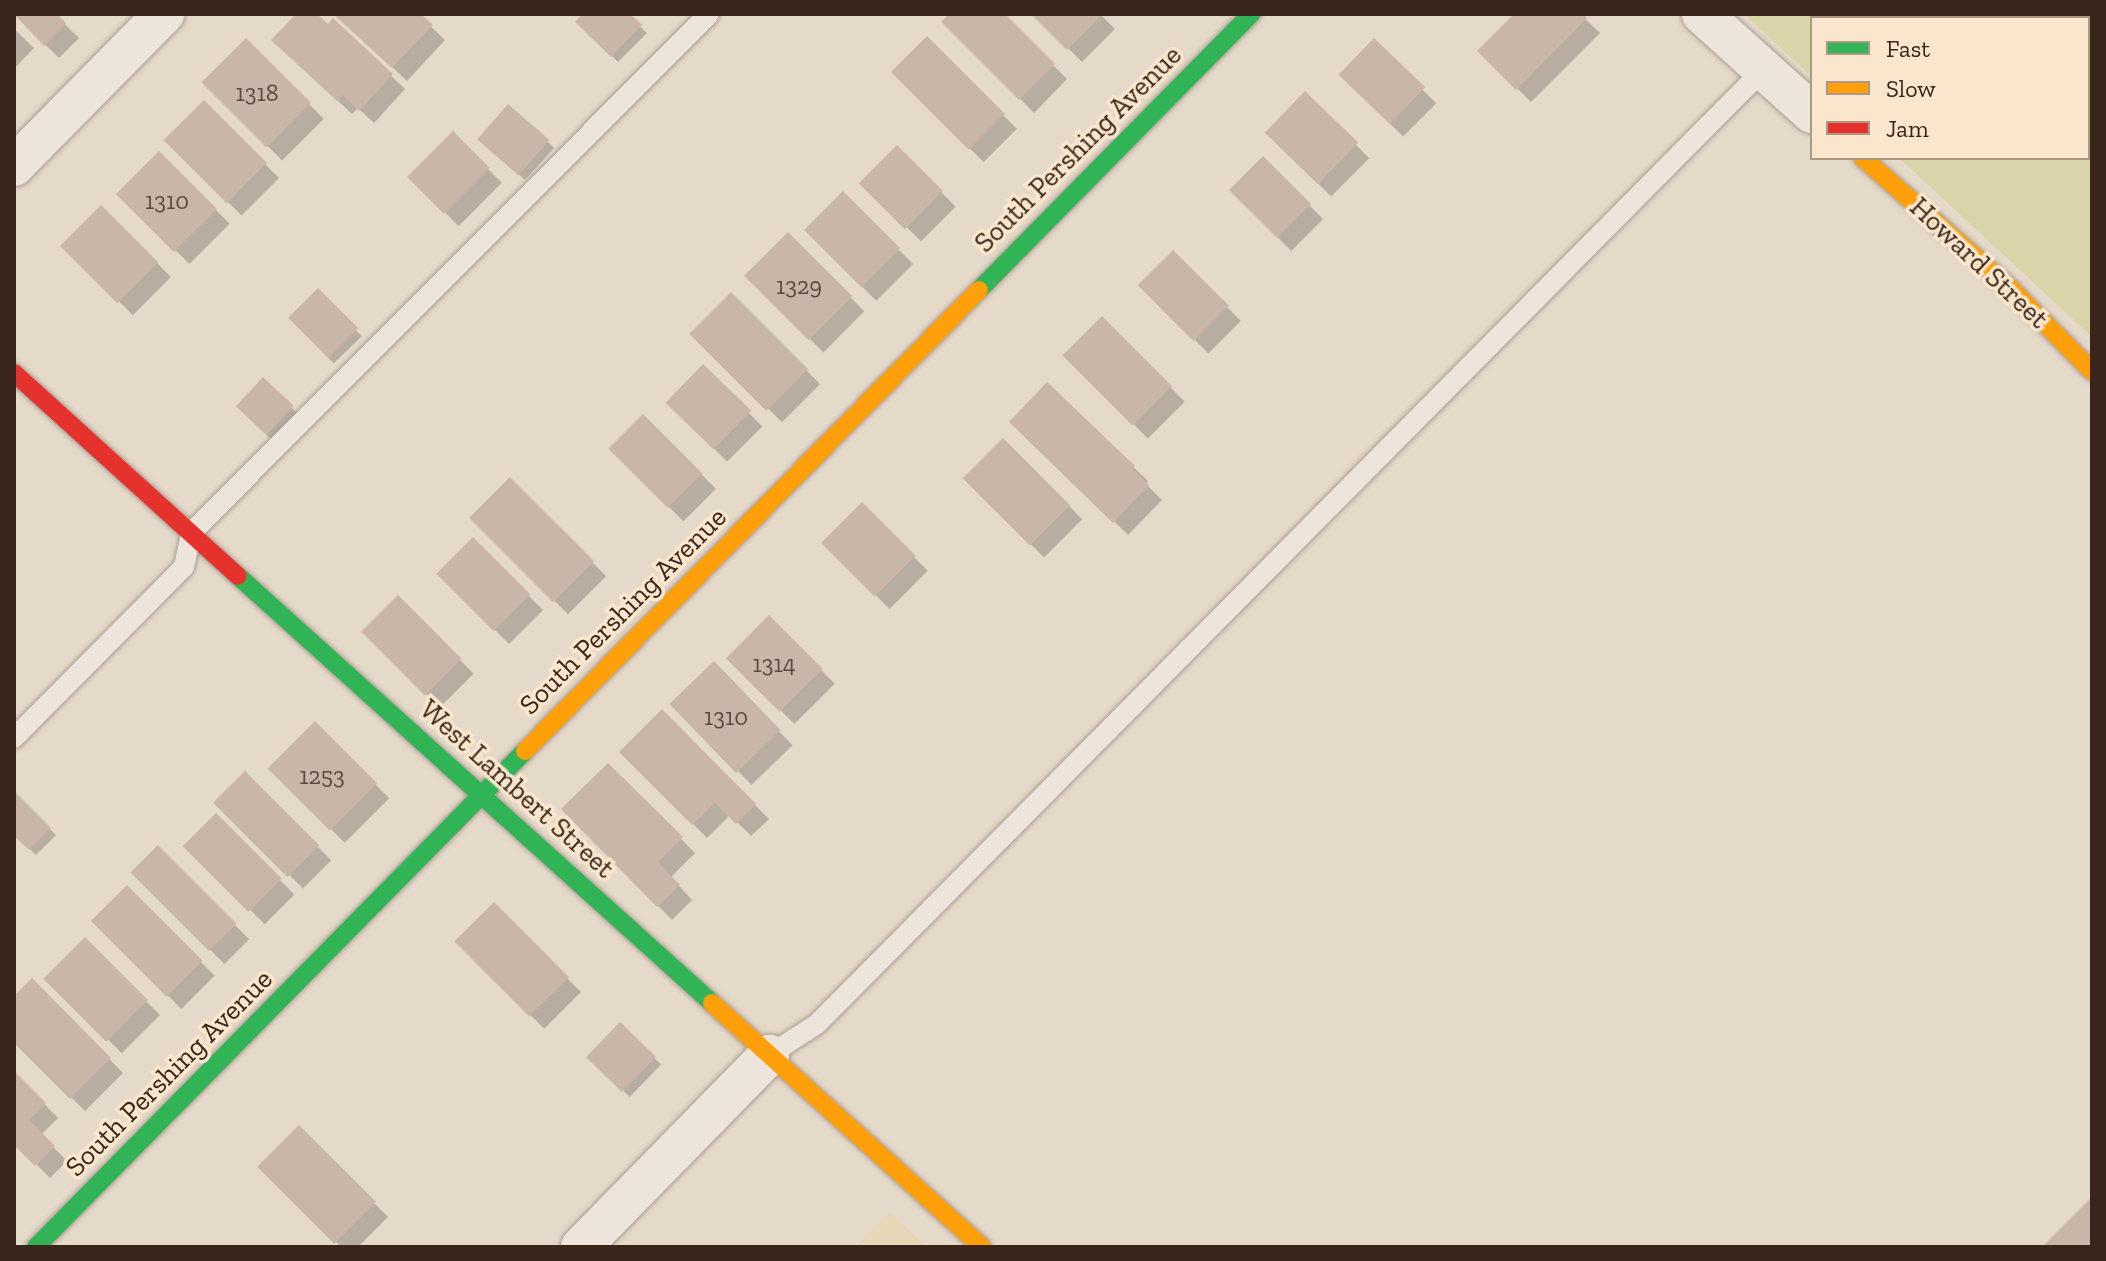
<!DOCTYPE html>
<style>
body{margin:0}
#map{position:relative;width:2106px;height:1261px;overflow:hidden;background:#e5d9c9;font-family:"Zilla Slab",serif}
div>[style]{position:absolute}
.farmland>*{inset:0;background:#e7d7b7}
.green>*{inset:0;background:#dad4a9}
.shadow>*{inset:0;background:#0003;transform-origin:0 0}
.building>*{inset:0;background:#cab6a9;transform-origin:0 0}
.roads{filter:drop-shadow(0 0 2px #aa9e93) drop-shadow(0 0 2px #aa9e93)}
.lane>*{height:20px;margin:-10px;padding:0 10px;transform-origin:10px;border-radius:10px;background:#ede5db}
.street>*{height:40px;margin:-20px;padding:0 20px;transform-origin:20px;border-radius:20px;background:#ede5db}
.fast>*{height:18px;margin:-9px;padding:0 9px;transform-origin:9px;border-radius:9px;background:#30b455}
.slow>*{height:18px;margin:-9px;padding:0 9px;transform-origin:9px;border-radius:9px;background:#ff9f0a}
.jam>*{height:18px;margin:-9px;padding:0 9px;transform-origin:9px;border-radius:9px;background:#e5322d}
span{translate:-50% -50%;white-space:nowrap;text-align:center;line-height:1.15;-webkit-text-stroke:7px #f9e6cc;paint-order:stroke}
.number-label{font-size:24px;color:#5d493e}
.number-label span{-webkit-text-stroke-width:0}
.street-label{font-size:28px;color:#39251a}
.frame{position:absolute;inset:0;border:16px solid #39251a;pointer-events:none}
.legend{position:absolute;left:1810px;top:16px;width:280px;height:144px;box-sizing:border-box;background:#f9e6cc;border:2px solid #ac9985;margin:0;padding:10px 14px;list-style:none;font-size:24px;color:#39251a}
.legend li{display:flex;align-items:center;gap:16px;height:40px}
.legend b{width:40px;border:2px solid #ac9985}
</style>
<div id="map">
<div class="farmland">
<div style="clip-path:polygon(890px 1212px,926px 1247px,855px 1247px)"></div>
</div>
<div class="green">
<div style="clip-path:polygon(1744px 14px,2092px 14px,2092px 337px,1899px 158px,2088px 158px,2088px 18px,1812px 18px,1812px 77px)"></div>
</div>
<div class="shadow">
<div style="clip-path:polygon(14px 14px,54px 14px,79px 38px,59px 58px)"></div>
<div style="clip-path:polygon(298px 14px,314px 14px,328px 27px,333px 21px,405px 89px,374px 123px,358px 108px,352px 114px,288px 54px)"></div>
<div style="clip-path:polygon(335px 14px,418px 14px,445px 40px,407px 81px)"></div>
<div style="clip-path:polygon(586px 14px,627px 14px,647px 33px,618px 62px,578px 22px)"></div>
<div style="clip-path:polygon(952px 14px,1002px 14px,1067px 79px,1034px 113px,944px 22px)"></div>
<div style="clip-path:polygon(1034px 14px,1100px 14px,1115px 29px,1082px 62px)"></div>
<div style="clip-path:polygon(1517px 14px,1580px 14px,1600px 33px,1531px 102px,1480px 51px)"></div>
<div style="clip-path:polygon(14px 29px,34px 48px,14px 69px)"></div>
<div style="left:927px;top:39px;width:127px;height:47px;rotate:45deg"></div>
<div style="left:246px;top:41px;width:110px;height:59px;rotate:45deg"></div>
<div style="left:1374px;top:41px;width:88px;height:47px;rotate:45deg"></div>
<div style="left:1305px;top:94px;width:91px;height:54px;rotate:45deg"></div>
<div style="left:204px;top:103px;width:106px;height:53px;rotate:45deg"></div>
<div style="left:453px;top:134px;width:69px;height:61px;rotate:45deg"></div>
<div style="clip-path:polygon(548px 142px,554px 148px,525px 180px,486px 145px)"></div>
<div style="left:897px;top:148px;width:83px;height:49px;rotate:45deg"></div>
<div style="left:159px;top:153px;width:100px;height:57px;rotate:45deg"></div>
<div style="left:1263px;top:159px;width:85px;height:45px;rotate:45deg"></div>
<div style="left:843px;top:194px;width:99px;height:52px;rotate:45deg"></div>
<div style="left:101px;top:207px;width:99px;height:54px;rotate:45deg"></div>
<div style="left:788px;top:235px;width:108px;height:58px;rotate:45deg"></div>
<div style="left:1173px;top:253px;width:96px;height:46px;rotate:45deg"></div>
<div style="left:318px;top:291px;width:63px;height:39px;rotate:46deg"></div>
<div style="left:731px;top:295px;width:126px;height:54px;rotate:45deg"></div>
<div style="left:1102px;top:319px;width:117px;height:52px;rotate:45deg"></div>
<div style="left:703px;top:367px;width:84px;height:50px;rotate:45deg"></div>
<div style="left:264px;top:380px;width:48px;height:37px;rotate:45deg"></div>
<div style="clip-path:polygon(1047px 385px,1148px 481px,1146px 484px,1162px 500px,1128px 535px,1012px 422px)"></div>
<div style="left:643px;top:416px;width:103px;height:46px;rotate:45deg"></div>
<div style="left:1003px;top:440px;width:112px;height:54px;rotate:45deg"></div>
<div style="left:510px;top:480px;width:136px;height:54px;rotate:45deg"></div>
<div style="left:862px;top:505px;width:93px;height:54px;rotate:45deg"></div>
<div style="left:473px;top:540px;width:99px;height:48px;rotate:45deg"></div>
<div style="left:398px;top:598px;width:107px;height:48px;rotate:45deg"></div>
<div style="left:769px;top:618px;width:93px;height:57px;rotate:45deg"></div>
<div style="left:714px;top:664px;width:113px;height:57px;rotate:46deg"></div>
<div style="clip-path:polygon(662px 712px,769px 819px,751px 836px,730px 815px,707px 838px,622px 752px)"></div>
<div style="left:315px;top:724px;width:105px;height:63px;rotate:45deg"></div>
<div style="clip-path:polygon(608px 766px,695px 853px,671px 877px,692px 900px,672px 920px,563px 809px)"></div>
<div style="left:245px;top:774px;width:122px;height:40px;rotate:45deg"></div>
<div style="clip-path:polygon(16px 796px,56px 835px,36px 855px,14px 834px)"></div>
<div style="left:216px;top:816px;width:111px;height:42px;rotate:45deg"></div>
<div style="left:158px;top:848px;width:129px;height:35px;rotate:45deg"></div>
<div style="left:127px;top:888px;width:124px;height:47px;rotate:45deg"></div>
<div style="left:494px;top:905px;width:123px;height:52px;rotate:45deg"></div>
<div style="left:85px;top:940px;width:106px;height:54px;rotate:45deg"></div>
<div style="clip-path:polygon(32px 981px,123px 1073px,85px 1111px,14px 1040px,14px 999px)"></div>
<div style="left:620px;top:1025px;width:57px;height:45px;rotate:44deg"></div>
<div style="clip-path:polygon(14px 1073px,58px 1118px,41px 1135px,67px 1161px,50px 1178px,14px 1142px)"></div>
<div style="clip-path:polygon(299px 1128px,388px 1217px,358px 1247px,341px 1247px,260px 1166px)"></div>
</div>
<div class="building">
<div style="clip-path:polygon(14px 14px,57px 14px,66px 23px,44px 46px)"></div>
<div style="clip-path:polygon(296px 14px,317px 14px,328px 24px,333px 18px,393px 74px,359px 111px,343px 95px,337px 101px,271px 40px)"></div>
<div style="clip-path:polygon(333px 14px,421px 14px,433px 25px,392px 68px)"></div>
<div style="clip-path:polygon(583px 14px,630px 14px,642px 25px,611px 57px,575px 22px)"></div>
<div style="clip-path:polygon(949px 14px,1005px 14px,1055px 64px,1019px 100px,941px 22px)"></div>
<div style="clip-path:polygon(1031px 14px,1103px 14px,1067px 50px)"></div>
<div style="clip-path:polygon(1514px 14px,1583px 14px,1587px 18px,1516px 90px,1477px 51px)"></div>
<div style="left:927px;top:36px;width:110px;height:51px;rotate:45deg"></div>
<div style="left:246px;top:38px;width:92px;height:63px;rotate:45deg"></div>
<div style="left:1374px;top:38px;width:71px;height:51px;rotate:44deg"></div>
<div style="left:1305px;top:91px;width:74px;height:58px;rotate:44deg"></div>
<div style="left:204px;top:100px;width:89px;height:57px;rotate:45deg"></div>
<div style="left:508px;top:104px;width:55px;height:47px;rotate:41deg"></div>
<div style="left:453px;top:131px;width:52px;height:65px;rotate:45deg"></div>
<div style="left:897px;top:145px;width:65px;height:54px;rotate:45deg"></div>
<div style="left:159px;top:151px;width:82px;height:61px;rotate:45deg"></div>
<div style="left:1263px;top:156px;width:68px;height:48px;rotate:45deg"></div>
<div style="left:843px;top:191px;width:81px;height:55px;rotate:45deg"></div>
<div style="left:101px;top:205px;width:81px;height:58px;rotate:45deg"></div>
<div style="left:788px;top:232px;width:91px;height:62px;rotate:45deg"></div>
<div style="left:1173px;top:250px;width:79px;height:50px;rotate:45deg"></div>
<div style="left:318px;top:288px;width:57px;height:42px;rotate:45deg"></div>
<div style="left:731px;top:292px;width:109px;height:59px;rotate:45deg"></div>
<div style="left:1102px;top:316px;width:99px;height:56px;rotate:45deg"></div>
<div style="left:703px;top:364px;width:67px;height:54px;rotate:44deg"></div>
<div style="left:263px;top:377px;width:42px;height:40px;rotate:43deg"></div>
<div style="clip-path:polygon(1047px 382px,1135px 466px,1133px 469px,1149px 485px,1113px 523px,1009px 422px)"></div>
<div style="left:643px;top:414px;width:84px;height:49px;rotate:45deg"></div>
<div style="left:1003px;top:438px;width:95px;height:57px;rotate:45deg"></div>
<div style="left:510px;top:477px;width:119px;height:58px;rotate:45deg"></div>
<div style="left:862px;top:502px;width:76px;height:58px;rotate:45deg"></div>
<div style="left:473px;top:537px;width:81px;height:52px;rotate:45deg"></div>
<div style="left:398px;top:595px;width:90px;height:52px;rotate:45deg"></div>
<div style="left:769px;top:615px;width:76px;height:61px;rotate:45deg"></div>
<div style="left:714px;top:661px;width:96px;height:62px;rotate:46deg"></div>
<div style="clip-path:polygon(662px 709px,756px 804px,736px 824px,715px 803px,692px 825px,619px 752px)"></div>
<div style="left:315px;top:721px;width:88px;height:67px;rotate:45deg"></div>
<div style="clip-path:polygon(608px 763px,683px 837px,658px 862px,680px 885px,657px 907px,561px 809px)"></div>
<div style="left:245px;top:771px;width:105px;height:45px;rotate:45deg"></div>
<div style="clip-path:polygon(16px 793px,51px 828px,29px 850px,14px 836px)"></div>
<div style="left:216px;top:813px;width:93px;height:47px;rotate:45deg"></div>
<div style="left:158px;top:845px;width:111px;height:39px;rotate:45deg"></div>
<div style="left:127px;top:885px;width:107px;height:51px;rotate:45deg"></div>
<div style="left:494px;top:902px;width:106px;height:56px;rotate:45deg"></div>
<div style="left:85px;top:937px;width:89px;height:59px;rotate:45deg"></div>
<div style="clip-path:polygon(32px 978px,111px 1058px,70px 1099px,14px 1043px,14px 996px)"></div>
<div style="left:620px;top:1022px;width:50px;height:49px;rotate:44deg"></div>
<div style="clip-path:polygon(14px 1071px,46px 1103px,29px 1120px,55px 1146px,35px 1166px,14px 1145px)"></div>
<div style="left:299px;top:1125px;width:109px;height:59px;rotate:45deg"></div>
<div style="clip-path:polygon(2092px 1197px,2092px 1247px,2042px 1247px)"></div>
</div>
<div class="roads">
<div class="lane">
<div style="left:14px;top:738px;width:241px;rotate:-45.2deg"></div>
<div style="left:184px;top:567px;width:35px;rotate:-78deg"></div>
<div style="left:191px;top:533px;width:733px;rotate:-45.06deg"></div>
<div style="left:769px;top:1055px;width:57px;rotate:-32.9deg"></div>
<div style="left:817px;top:1024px;width:1344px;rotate:-45.24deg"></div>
</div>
<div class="street">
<div style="left:1702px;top:14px;width:148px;rotate:42deg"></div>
<div style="left:14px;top:166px;width:214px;rotate:-45.4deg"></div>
<div style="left:581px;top:1247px;width:269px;rotate:-45.6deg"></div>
</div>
<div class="fast">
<div style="left:979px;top:290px;width:388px;rotate:-45.4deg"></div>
<div style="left:238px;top:576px;width:638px;rotate:42.01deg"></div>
<div style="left:36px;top:1247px;width:697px;rotate:-45.41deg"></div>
</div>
<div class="slow">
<div style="left:1863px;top:158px;width:199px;rotate:41.5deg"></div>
<div style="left:2012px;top:290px;width:114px;rotate:45.4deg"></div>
<div style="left:525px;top:751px;width:647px;rotate:-45.44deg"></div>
<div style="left:712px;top:1003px;width:364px;rotate:42.1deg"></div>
</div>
<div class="jam">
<div style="left:14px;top:373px;width:302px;rotate:42.2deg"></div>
</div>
</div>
<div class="number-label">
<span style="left:257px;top:93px">1318</span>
<span style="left:167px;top:201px">1310</span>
<span style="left:799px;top:286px">1329</span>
<span style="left:774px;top:664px">1314</span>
<span style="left:726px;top:717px">1310</span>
<span style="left:322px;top:776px">1253</span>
</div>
<div class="street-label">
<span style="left:1078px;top:149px;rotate:-45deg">South Pershing Avenue</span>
<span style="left:1979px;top:263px;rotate:43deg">Howard Street</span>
<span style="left:623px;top:611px;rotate:-45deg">South Pershing Avenue</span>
<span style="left:517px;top:789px;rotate:42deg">West Lambert Street</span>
<span style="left:169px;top:1073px;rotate:-45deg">South Pershing Avenue</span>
</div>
<div class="frame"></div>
<ul class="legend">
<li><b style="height:10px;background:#30b455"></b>Fast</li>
<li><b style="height:10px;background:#ff9f0a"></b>Slow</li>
<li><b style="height:10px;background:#e5322d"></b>Jam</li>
</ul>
</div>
